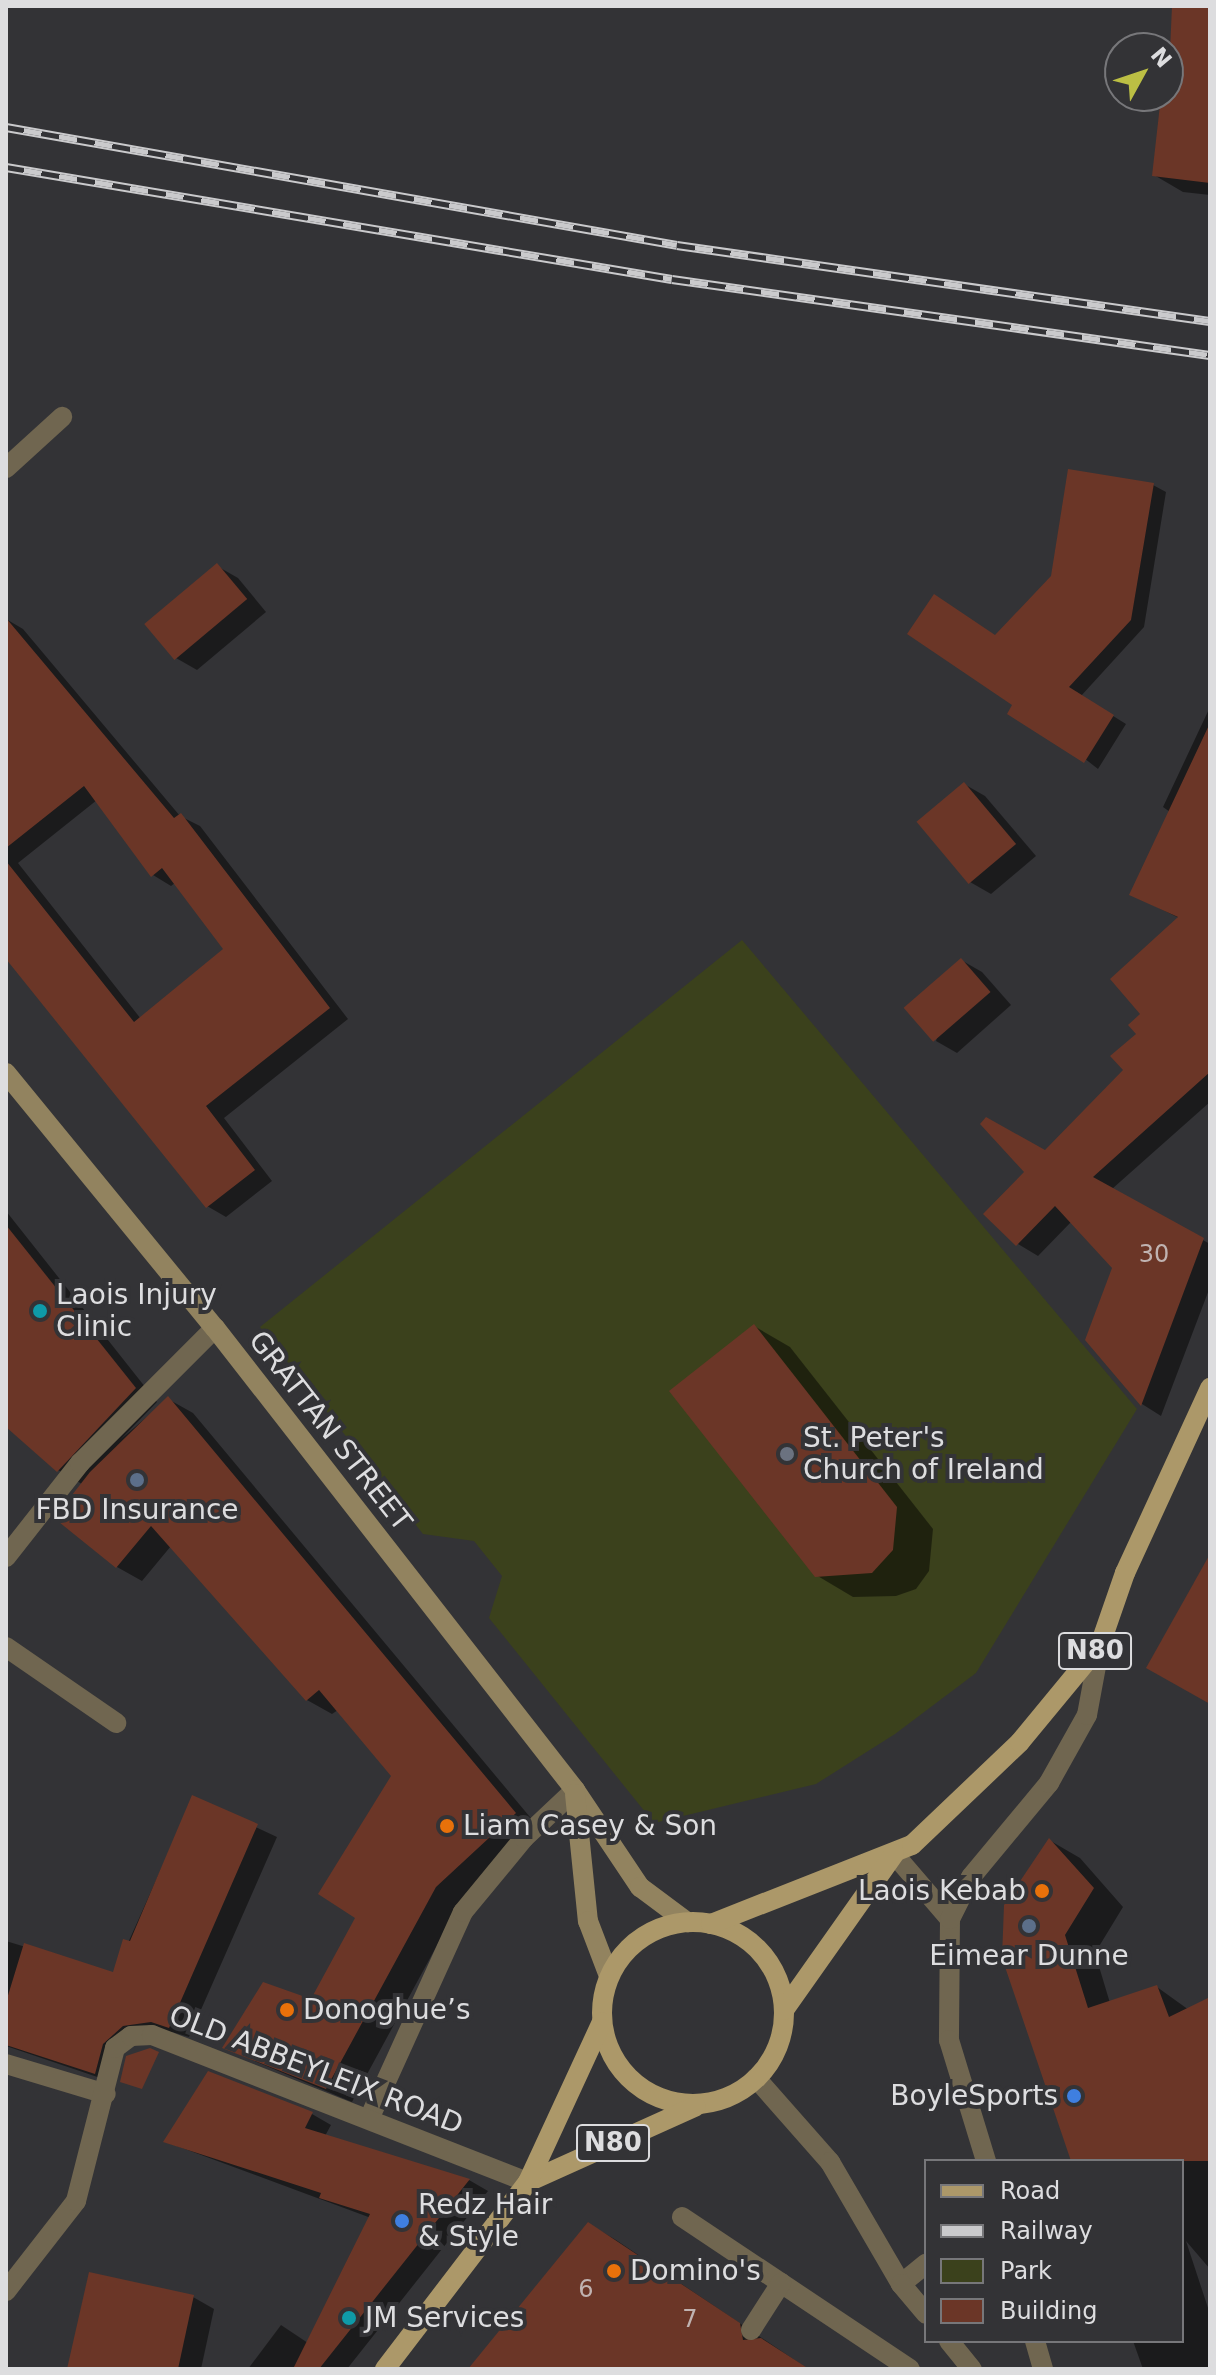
<!DOCTYPE html>
<meta charset="utf-8">
<style>
body{margin:0}
#map{position:relative;width:1216px;height:2375px;overflow:hidden;background:#333336;font-family:"DejaVu Sans",sans-serif}
div>[style]{position:absolute}
.green>*{inset:0;background:#3b411c}
.shadow>*{inset:0;background:#0007}
.building>*{inset:0;background:#6b3627;transform-origin:0 0}
.service>*{height:20px;margin:-10px;padding:0 10px;transform-origin:10px;border-radius:10px;background:#706650}
.minor>*{height:20px;margin:-10px;padding:0 10px;transform-origin:10px;border-radius:10px;background:#706650}
.tertiary>*{height:20px;margin:-10px;padding:0 10px;transform-origin:10px;border-radius:10px;background:#706650}
.secondary>*{height:20px;margin:-10px;padding:0 10px;transform-origin:10px;border-radius:10px;background:#92835f}
.primary>*{height:20px;margin:-10px;padding:0 10px;transform-origin:10px;border-radius:10px;background:#ac9869}
.primary>.ring{margin:-10px;padding:0;box-sizing:content-box;background:none;border:20px solid #ac9869;border-radius:50%}
.rail>*{height:9px;margin-top:-4.5px;transform-origin:0;background:repeating-linear-gradient(90deg,#333336 0 18px,#cacacc 0 36px);box-sizing:border-box;border-block:2px solid #cacacc}
.dots>*{width:22px;height:22px;translate:-50% -50%;box-sizing:border-box;border:4px solid #333336;border-radius:50%}
span{translate:-50% -50%;white-space:nowrap;text-align:center;line-height:1.15;-webkit-text-stroke:8px #333336;paint-order:stroke}
.number-label{font-size:24px;color:#c0b3b1}
.number-label span{-webkit-text-stroke-width:0}
.shield-label span{padding:2px 6px;background:#333336;border:2px solid;border-radius:6px;-webkit-text-stroke-width:0}
.shield-label{font-size:26px;color:#dddddf;font-weight:700}
.poi-label{font-size:28px;color:#dddddf}
.left{translate:0 -50%;text-align:left}
.right{translate:-100% -50%;text-align:right}
.street-label{font-size:28px;color:#dddddf}
.frame{position:absolute;inset:0;border:8px solid #dddddf;pointer-events:none}
.legend{position:absolute;left:924px;top:2159px;width:260px;height:184px;box-sizing:border-box;background:#333336;border:2px solid #77777a;margin:0;padding:10px 14px;list-style:none;font-size:24px;color:#dddddf}
.legend li{display:flex;align-items:center;gap:16px;height:40px}
.legend b{width:40px;border:2px solid #77777a}
.north{position:absolute;left:1104px;top:32px;width:80px;height:80px;box-sizing:border-box;background:#333336;border:2px solid #77777a;border-radius:50%;rotate:50deg;font-size:22px;font-weight:700;line-height:32px;text-align:center;color:#dddddf}
.north::after{content:'';display:block;margin:auto;width:28px;height:36px;background:#bcbf44;clip-path:polygon(50% 0,100% 100%,50% 72%,0 100%)}
</style>
<div id="map">
<div class="green">
<div style="clip-path:polygon(742px 940px,1137px 1409px,976px 1673px,895px 1734px,816px 1784px,654px 1823px,489px 1618px,502px 1576px,474px 1541px,423px 1534px,260px 1327px)"></div>
</div>
<div class="shadow">
<div style="clip-path:polygon(1174px 6px,1210px 6px,1210px 195px,1183px 192px,1154px 175px,1163px 96px,1168px 96px)"></div>
<div style="clip-path:polygon(1153px 485px,1166px 492px,1144px 627px,1081px 696px,1126px 724px,1098px 769px,1015px 704px,996px 637px)"></div>
<div style="clip-path:polygon(217px 566px,238px 578px,266px 612px,197px 670px,176px 658px)"></div>
<div style="clip-path:polygon(evenodd,6px 619px,23px 629px,180px 816px,200px 826px,348px 1019px,224px 1118px,272px 1181px,226px 1217px,207px 1206px,6px 956px,6px 619px,97px 800px,153px 875px,171px 886px,175px 883px,226px 950px,141px 1019px,18px 863px,97px 800px)"></div>
<div style="clip-path:polygon(1210px 707px,1210px 1102px,1112px 1189px,1210px 1244px,1210px 1287px,1161px 1416px,1142px 1404px,1088px 1340px,1114px 1267px,1072px 1221px,1038px 1256px,1018px 1244px,1045px 1153px,1126px 1070px,1139px 1034px,1179px 918px,1131px 894px,1170px 812px,1163px 807px)"></div>
<div style="clip-path:polygon(964px 784px,985px 796px,1036px 856px,991px 894px,970px 882px)"></div>
<div style="clip-path:polygon(961px 960px,982px 972px,1011px 1005px,957px 1053px,936px 1041px)"></div>
<div style="clip-path:polygon(6px 1211px,157px 1402px,121px 1439px,168px 1399px,193px 1413px,540px 1829px,461px 1901px,352px 2102px,224px 2048px,312px 2001px,358px 1917px,394px 1776px,338px 1710px,332px 1714px,307px 1700px,171px 1546px,142px 1581px,117px 1567px,82px 1484px,58px 1470px,6px 1424px)"></div>
<div style="clip-path:polygon(754px 1326px,790px 1347px,933px 1529px,929px 1571px,916px 1589px,896px 1596px,853px 1597px,816px 1575px)"></div>
<div style="clip-path:polygon(193px 1798px,277px 1837px,189px 2037px,172px 2032px,143px 2036px,122px 2055px,115px 2083px,6px 2046px,6px 1941px,114px 1974px)"></div>
<div style="clip-path:polygon(1049px 1840px,1080px 1858px,1123px 1907px,1095px 1953px,1110px 2003px,1157px 1987px,1189px 2010px,1210px 2000px,1210px 2269px,1186px 2241px,1210px 2314px,1210px 2369px,1143px 2369px,1133px 2341px,1182px 2341px,1182px 2161px,1073px 2161px)"></div>
<div style="clip-path:polygon(208px 2073px,312px 2114px,331px 2125px,325px 2136px,469px 2180px,488px 2191px,347px 2369px,248px 2369px,281px 2325px,308px 2343px,371px 2218px,166px 2142px)"></div>
<div style="clip-path:polygon(589px 2224px,616px 2240px,808px 2369px,505px 2369px)"></div>
<div style="clip-path:polygon(193px 2297px,214px 2309px,201px 2369px,69px 2369px)"></div>
</div>
<div class="building">
<div style="clip-path:polygon(1172px 6px,1210px 6px,1210px 183px,1152px 176px,1161px 96px,1168px 96px)"></div>
<div style="clip-path:polygon(1068px 469px,1154px 483px,1131px 620px,1069px 687px,1114px 715px,1084px 763px,1007px 714px,1012px 705px,907px 634px,934px 594px,995px 635px,1051px 576px)"></div>
<div style="left:217px;top:563px;width:47px;height:95px;rotate:50deg"></div>
<div style="clip-path:polygon(6px 618px,174px 818px,181px 813px,330px 1008px,206px 1106px,255px 1170px,206px 1208px,6px 959px,6px 861px,134px 1022px,223px 949px,162px 868px,151px 877px,84px 786px,6px 848px)"></div>
<div style="clip-path:polygon(1210px 723px,1210px 1072px,1093px 1177px,1204px 1238px,1141px 1406px,1085px 1340px,1112px 1268px,1055px 1206px,1016px 1246px,983px 1214px,1024px 1172px,980px 1124px,986px 1117px,1045px 1150px,1123px 1070px,1110px 1056px,1136px 1034px,1128px 1025px,1140px 1014px,1110px 979px,1178px 917px,1129px 895px)"></div>
<div style="left:964px;top:782px;width:81px;height:62px;rotate:50deg"></div>
<div style="left:961px;top:958px;width:45px;height:76px;rotate:49deg"></div>
<div style="clip-path:polygon(6px 1225px,136px 1388px,57px 1472px,6px 1427px)"></div>
<div style="clip-path:polygon(754px 1324px,897px 1507px,893px 1550px,872px 1573px,815px 1577px,669px 1391px)"></div>
<div style="clip-path:polygon(168px 1396px,516px 1813px,436px 1887px,326px 2089px,222px 2048px,263px 1982px,311px 1999px,355px 1918px,318px 1894px,391px 1776px,319px 1690px,306px 1701px,151px 1526px,116px 1568px,54px 1518px,90px 1472px)"></div>
<div style="clip-path:polygon(1210px 1554px,1210px 1704px,1146px 1668px)"></div>
<div style="clip-path:polygon(192px 1795px,258px 1824px,169px 2028px,151px 2022px,123px 2026px,103px 2044px,95px 2074px,6px 2045px,6px 2002px,24px 1943px,113px 1972px,123px 1939px,130px 1941px)"></div>
<div style="clip-path:polygon(1049px 1838px,1094px 1888px,1065px 1935px,1088px 2008px,1157px 1985px,1169px 2017px,1210px 1997px,1210px 2161px,1071px 2161px,1002px 1958px,1004px 1905px)"></div>
<div style="clip-path:polygon(150px 2048px,159px 2052px,142px 2089px,120px 2082px,126px 2056px)"></div>
<div style="clip-path:polygon(208px 2071px,313px 2112px,305px 2128px,470px 2179px,319px 2369px,293px 2369px,370px 2214px,319px 2198px,321px 2193px,163px 2142px)"></div>
<div style="clip-path:polygon(588px 2222px,740px 2323px,743px 2340px,761px 2338px,809px 2369px,468px 2369px)"></div>
<div style="clip-path:polygon(89px 2272px,194px 2295px,178px 2369px,67px 2369px)"></div>
</div>
<div class="service">
<div style="left:6px;top:468px;width:76px;rotate:-42.3deg"></div>
<div style="left:6px;top:1557px;width:120px;rotate:-51.8deg"></div>
<div style="left:80px;top:1463px;width:191px;rotate:-45deg"></div>
<div style="left:6px;top:1647px;width:134px;rotate:34.6deg"></div>
<div style="left:682px;top:2217px;width:274px;rotate:33.7deg"></div>
<div style="left:901px;top:2284px;width:32px;rotate:-39deg"></div>
<div style="left:751px;top:2330px;width:56px;rotate:-57.4deg"></div>
</div>
<div class="minor">
<div style="left:894px;top:1854px;width:86px;rotate:49.3deg"></div>
<div style="left:950px;top:1919px;width:121px;rotate:90.5deg"></div>
<div style="left:949px;top:2040px;width:127px;rotate:73deg"></div>
<div style="left:950px;top:1919px;width:47px;rotate:-63.4deg"></div>
<div style="left:971px;top:1877px;width:122px;rotate:-50.3deg"></div>
<div style="left:1049px;top:1783px;width:78px;rotate:-60.8deg"></div>
<div style="left:1087px;top:1715px;width:71px;rotate:-79.5deg"></div>
<div style="left:6px;top:2064px;width:104px;rotate:16.7deg"></div>
<div style="left:369px;top:2119px;width:227px;rotate:-65.6deg"></div>
<div style="left:463px;top:1912px;width:96px;rotate:-50.5deg"></div>
<div style="left:524px;top:1838px;width:70px;rotate:-43.3deg"></div>
<div style="left:6px;top:2291px;width:114px;rotate:-52.1deg"></div>
<div style="left:76px;top:2201px;width:158px;rotate:-75.7deg"></div>
<div style="left:115px;top:2048px;width:20px;rotate:-37deg"></div>
<div style="left:131px;top:2036px;width:21px;rotate:-3deg"></div>
<div style="left:152px;top:2035px;width:404px;rotate:21.4deg"></div>
<div style="left:1035px;top:2341px;width:29px;rotate:74deg"></div>
</div>
<div class="tertiary">
<div style="left:756px;top:2078px;width:112px;rotate:48.6deg"></div>
<div style="left:830px;top:2162px;width:141px;rotate:59.8deg"></div>
<div style="left:901px;top:2284px;width:39px;rotate:50deg"></div>
<div style="left:949px;top:2341px;width:36px;rotate:51deg"></div>
</div>
<div class="secondary">
<div style="left:6px;top:1073px;width:330px;rotate:50.7deg"></div>
<div style="left:215px;top:1328px;width:586px;rotate:52.07deg"></div>
<div style="left:575px;top:1790px;width:117px;rotate:56.2deg"></div>
<div style="left:640px;top:1887px;width:59px;rotate:36.7deg"></div>
<div style="left:575px;top:1794px;width:128px;rotate:84.2deg"></div>
<div style="left:588px;top:1921px;width:59px;rotate:69.1deg"></div>
</div>
<div class="primary">
<div class="ring" style="left:602px;top:1922px;width:162px;height:162px"></div>
<div style="left:711px;top:1924px;width:216px;rotate:-21.5deg"></div>
<div style="left:912px;top:1845px;width:149px;rotate:-43.6deg"></div>
<div style="left:1020px;top:1742px;width:126px;rotate:-50.5deg"></div>
<div style="left:1100px;top:1645px;width:76px;rotate:-70.9deg"></div>
<div style="left:1125px;top:1573px;width:204px;rotate:-65.3deg"></div>
<div style="left:784px;top:2010px;width:191px;rotate:-54.8deg"></div>
<div style="left:528px;top:2182px;width:184px;rotate:-24.3deg"></div>
<div style="left:385px;top:2369px;width:235px;rotate:-52.6deg"></div>
<div style="left:528px;top:2182px;width:176px;rotate:-65.2deg"></div>
</div>
<div class="rail">
<div style="left:6px;top:127px;width:681px;rotate:9.97deg"></div>
<div style="left:677px;top:245px;width:538px;rotate:8.12deg"></div>
<div style="left:6px;top:167px;width:675px;rotate:9.55deg"></div>
<div style="left:672px;top:279px;width:543px;rotate:8.04deg"></div>
</div>
<div class="dots">
<div style="left:40px;top:1311px;background:#0f9aa8"></div>
<div style="left:787px;top:1454px;background:#6b7280"></div>
<div style="left:137px;top:1480px;background:#5c6f8a"></div>
<div style="left:447px;top:1826px;background:#e8710a"></div>
<div style="left:1042px;top:1891px;background:#e8710a"></div>
<div style="left:1029px;top:1926px;background:#5c6f8a"></div>
<div style="left:287px;top:2010px;background:#e8710a"></div>
<div style="left:1074px;top:2096px;background:#3f7fe0"></div>
<div style="left:402px;top:2221px;background:#3f7fe0"></div>
<div style="left:614px;top:2271px;background:#e8710a"></div>
<div style="left:349px;top:2318px;background:#0f9aa8"></div>
</div>
<div class="number-label">
<span style="left:1154px;top:1255px">30</span>
<span style="left:586px;top:2290px">6</span>
<span style="left:690px;top:2320px">7</span>
</div>
<div class="shield-label">
<span style="left:1095px;top:1651px">N80</span>
<span style="left:613px;top:2143px">N80</span>
</div>
<div class="poi-label">
<span class="left" style="left:56px;top:1311px">Laois Injury<br>Clinic</span>
<span class="left" style="left:803px;top:1454px">St. Peter's<br>Church of Ireland</span>
<span style="left:137px;top:1510px">FBD Insurance</span>
<span class="left" style="left:463px;top:1826px">Liam Casey &amp; Son</span>
<span class="right" style="left:1026px;top:1891px">Laois Kebab</span>
<span style="left:1029px;top:1956px">Eimear Dunne</span>
<span class="left" style="left:303px;top:2010px">Donoghue’s</span>
<span class="right" style="left:1058px;top:2096px">BoyleSports</span>
<span class="left" style="left:418px;top:2221px">Redz Hair<br>&amp; Style</span>
<span class="left" style="left:630px;top:2271px">Domino's</span>
<span class="left" style="left:365px;top:2318px">JM Services</span>
</div>
<div class="street-label">
<span style="left:330px;top:1431px;rotate:52deg">GRATTAN STREET</span>
<span style="left:316px;top:2070px;rotate:21deg">OLD ABBEYLEIX ROAD</span>
</div>
<div class="frame"></div>
<ul class="legend">
<li><b style="height:10px;background:#ac9869"></b>Road</li>
<li><b style="height:10px;background:#cacacc"></b>Railway</li>
<li><b style="height:22px;background:#3b411c"></b>Park</li>
<li><b style="height:22px;background:#6b3627"></b>Building</li>
</ul>
<div class="north">N</div>
</div>
